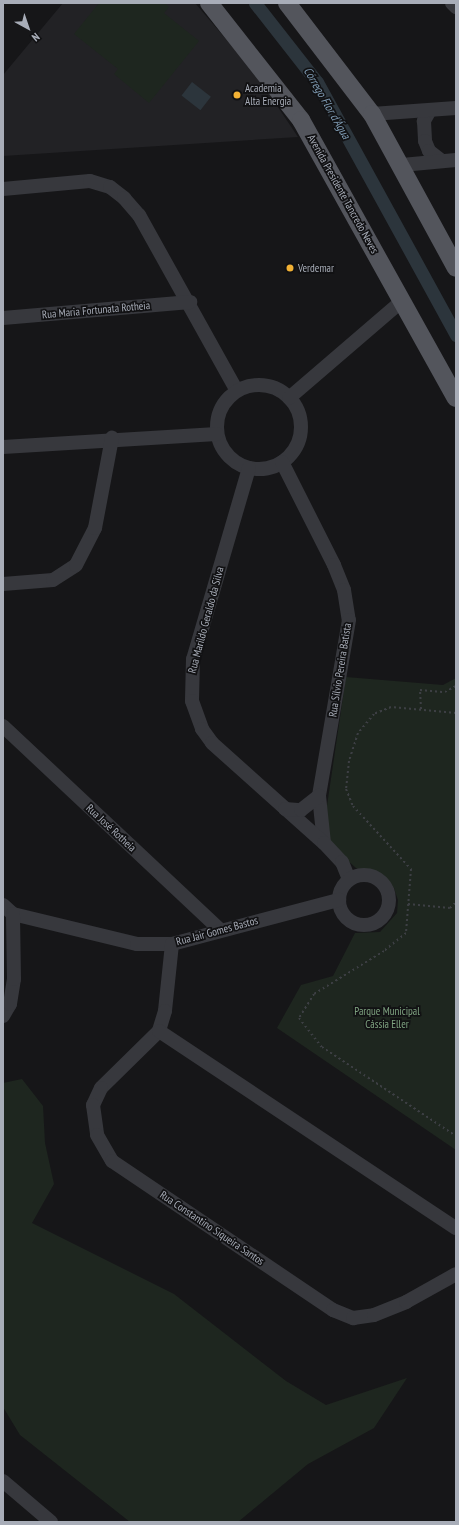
<!DOCTYPE html>
<meta charset="utf-8">
<style>
body{margin:0}
#map{position:relative;width:459px;height:1525px;overflow:hidden;background:#161618;font-family:"PT Sans Narrow",sans-serif}
div>[style]{position:absolute}
.built>*{inset:0;background:#222225}
.green>*{inset:0;background:#1e261f}
.water>*{inset:0;background:#2c353c;transform-origin:0 0}
.canal>*{height:13px;margin:-6.5px;padding:0 6.5px;transform-origin:6.5px;border-radius:6.5px;background:#2c353c}
.path>*{height:2px;margin-top:-1px;transform-origin:0;background:repeating-linear-gradient(90deg,#3d3f44 0 2px,transparent 0 5px)}
.minor>*{height:14px;margin:-7px;padding:0 7px;transform-origin:7px;border-radius:7px;background:#37383d}
.minor>.ring{margin:-7px;padding:0;box-sizing:content-box;background:none;border:14px solid #37383d;border-radius:50%}
.major>*{height:18px;margin:-9px;padding:0 9px;transform-origin:9px;border-radius:9px;background:#53555c}
.dots>*{width:11px;height:11px;translate:-50% -50%;box-sizing:border-box;border:2px solid #111113;border-radius:50%}
span{translate:-50% -50%;white-space:nowrap;text-align:center;line-height:1.15;-webkit-text-stroke:3.5px #111113;paint-order:stroke}
.poi-label{font-size:11px;color:#a8adb8}
.left{translate:0 -50%;text-align:left}
.street-label{font-size:11px;color:#a8adb8}
.park-label{font-size:11px;color:#7fa381}
.water-label{font-size:12px;color:#7f9bb3;font-style:italic}
.frame{position:absolute;inset:0;border:4px solid #a8adb8;pointer-events:none}
.north{position:absolute;left:8px;top:8px;width:40px;height:40px;-webkit-text-stroke:3px #111113;paint-order:stroke;rotate:140deg;font-size:11px;font-weight:700;line-height:16px;text-align:center;color:#a8adb8}
.north::after{content:'';display:block;margin:auto;width:14px;height:18px;background:#a8adb8;clip-path:polygon(50% 0,100% 100%,50% 72%,0 100%)}
</style>
<div id="map">
<div class="built">
<div style="clip-path:polygon(63px 3px,195px 3px,255px 73px,298px 137px,3px 156px,3px 75px)"></div>
</div>
<div class="green">
<div style="clip-path:polygon(99px 3px,165px 3px,169px 7px,164px 13px,199px 41px,149px 103px,114px 74px,118px 69px,74px 34px)"></div>
<div style="clip-path:polygon(346px 677px,443px 685px,456px 678px,456px 1150px,277px 1028px,301px 985px,333px 976px,355px 933px,380px 932px,397px 913px,398px 900px,394px 888px,386px 878px,356px 868px,328px 843px,324px 826px)"></div>
<div style="clip-path:polygon(22px 1079px,43px 1106px,45px 1143px,54px 1184px,32px 1223px,174px 1294px,286px 1381px,326px 1405px,407px 1378px,374px 1428px,308px 1464px,238px 1522px,130px 1522px,20px 1435px,3px 1407px,3px 1083px)"></div>
</div>
<div class="water">
<div style="left:192px;top:82px;width:24px;height:17px;rotate:38deg"></div>
</div>
<div class="canal">
<div style="left:255px;top:3px;width:100px;rotate:51.9deg"></div>
<div style="left:317px;top:82px;width:289px;rotate:61.2deg"></div>
</div>
<div class="path">
<div style="left:421px;top:709px;width:19px;rotate:-93deg"></div>
<div style="left:420px;top:690px;width:25px;rotate:5deg"></div>
<div style="left:445px;top:692px;width:13px;rotate:-29deg"></div>
<div style="left:456px;top:713px;width:65px;rotate:-174.7deg"></div>
<div style="left:391px;top:707px;width:18px;rotate:158deg"></div>
<div style="left:374px;top:714px;width:25px;rotate:130deg"></div>
<div style="left:358px;top:733px;width:29px;rotate:108deg"></div>
<div style="left:349px;top:761px;width:28px;rotate:96deg"></div>
<div style="left:346px;top:789px;width:18px;rotate:68deg"></div>
<div style="left:353px;top:806px;width:86px;rotate:47.4deg"></div>
<div style="left:411px;top:869px;width:64px;rotate:94.5deg"></div>
<div style="left:406px;top:933px;width:28px;rotate:141deg"></div>
<div style="left:384px;top:951px;width:82px;rotate:148.4deg"></div>
<div style="left:314px;top:994px;width:28px;rotate:122deg"></div>
<div style="left:299px;top:1018px;width:37px;rotate:52deg"></div>
<div style="left:322px;top:1047px;width:161px;rotate:33.6deg"></div>
<div style="left:408px;top:904px;width:42px;rotate:5.4deg"></div>
<div style="left:450px;top:908px;width:8px;rotate:-45deg"></div>
</div>
<div class="minor">
<div style="left:452px;top:3px;width:6px;rotate:45deg"></div>
<div style="left:430px;top:110px;width:13px;rotate:119deg"></div>
<div style="left:424px;top:121px;width:20px;rotate:87deg"></div>
<div style="left:425px;top:141px;width:11px;rotate:68deg"></div>
<div style="left:429px;top:151px;width:16px;rotate:38deg"></div>
<div style="left:372px;top:114px;width:84px;rotate:-4.1deg"></div>
<div style="left:402px;top:165px;width:54px;rotate:-5.3deg"></div>
<div style="left:3px;top:189px;width:87px;rotate:-5.3deg"></div>
<div style="left:90px;top:181px;width:21px;rotate:17deg"></div>
<div style="left:110px;top:187px;width:18px;rotate:38deg"></div>
<div style="left:124px;top:198px;width:23px;rotate:49deg"></div>
<div style="left:139px;top:215px;width:201px;rotate:60.9deg"></div>
<div style="left:3px;top:318px;width:188px;rotate:-4.9deg"></div>
<div class="ring" style="left:217px;top:385px;width:70px;height:70px"></div>
<div style="left:289px;top:398px;width:150px;rotate:-40.7deg"></div>
<div style="left:3px;top:447px;width:214px;rotate:-3.5deg"></div>
<div style="left:282px;top:462px;width:115px;rotate:63.2deg"></div>
<div style="left:334px;top:565px;width:27px;rotate:68deg"></div>
<div style="left:344px;top:590px;width:30px;rotate:81deg"></div>
<div style="left:349px;top:620px;width:179px;rotate:99.7deg"></div>
<div style="left:319px;top:796px;width:47px;rotate:83.9deg"></div>
<div style="left:249px;top:468px;width:199px;rotate:106.3deg"></div>
<div style="left:193px;top:659px;width:42px;rotate:91.4deg"></div>
<div style="left:192px;top:701px;width:30px;rotate:70deg"></div>
<div style="left:202px;top:729px;width:17px;rotate:54deg"></div>
<div style="left:212px;top:743px;width:150px;rotate:41.8deg"></div>
<div style="left:324px;top:843px;width:26px;rotate:47deg"></div>
<div style="left:342px;top:862px;width:18px;rotate:68deg"></div>
<div style="left:3px;top:584px;width:50px;rotate:-4.6deg"></div>
<div style="left:53px;top:580px;width:27px;rotate:-33deg"></div>
<div style="left:76px;top:565px;width:42px;rotate:-62.8deg"></div>
<div style="left:95px;top:528px;width:92px;rotate:-79.3deg"></div>
<div style="left:3px;top:726px;width:296px;rotate:43.2deg"></div>
<div style="left:285px;top:809px;width:16px;rotate:4deg"></div>
<div style="left:301px;top:810px;width:23px;rotate:-38deg"></div>
<div class="ring" style="left:339px;top:875px;width:36px;height:36px"></div>
<div style="left:3px;top:905px;width:13px;rotate:42deg"></div>
<div style="left:13px;top:914px;width:128px;rotate:13.6deg"></div>
<div style="left:137px;top:944px;width:35px"></div>
<div style="left:172px;top:944px;width:173px;rotate:-14.8deg"></div>
<div style="left:172px;top:944px;width:67px;rotate:96deg"></div>
<div style="left:165px;top:1011px;width:21px;rotate:107deg"></div>
<div style="left:159px;top:1031px;width:81px;rotate:135.5deg"></div>
<div style="left:101px;top:1088px;width:19px;rotate:115deg"></div>
<div style="left:93px;top:1105px;width:30px;rotate:82deg"></div>
<div style="left:97px;top:1135px;width:30px;rotate:60deg"></div>
<div style="left:112px;top:1161px;width:267px;rotate:34deg"></div>
<div style="left:333px;top:1310px;width:22px;rotate:22deg"></div>
<div style="left:353px;top:1318px;width:21px;rotate:-8deg"></div>
<div style="left:374px;top:1315px;width:35px;rotate:-22deg"></div>
<div style="left:406px;top:1302px;width:57px;rotate:-29.2deg"></div>
<div style="left:3px;top:1016px;width:14px;rotate:-60deg"></div>
<div style="left:10px;top:1004px;width:25px;rotate:-81deg"></div>
<div style="left:14px;top:979px;width:65px;rotate:-90.9deg"></div>
<div style="left:159px;top:1031px;width:356px;rotate:33.6deg"></div>
<div style="left:3px;top:1481px;width:63px;rotate:40.5deg"></div>
</div>
<div class="major">
<div style="left:209px;top:3px;width:149px;rotate:51.8deg"></div>
<div style="left:301px;top:120px;width:318px;rotate:60.9deg"></div>
<div style="left:287px;top:3px;width:140px;rotate:52.6deg"></div>
<div style="left:372px;top:114px;width:175px;rotate:61.4deg"></div>
</div>
<div class="dots">
<div style="left:237px;top:95px;background:#f2b134"></div>
<div style="left:290px;top:268px;background:#f2b134"></div>
</div>
<div class="poi-label">
<span class="left" style="left:245px;top:95px">Academia<br>Alta Energia</span>
<span class="left" style="left:298px;top:268px">Verdemar</span>
</div>
<div class="street-label">
<span style="left:343px;top:194px;rotate:61deg">Avenida Presidente Tancredo Neves</span>
<span style="left:96px;top:310px;rotate:-5deg">Rua Maria Fortunata Rotheia</span>
<span style="left:206px;top:620px;rotate:-75deg">Rua Marildo Geraldo da Silva</span>
<span style="left:340px;top:670px;rotate:-81deg">Rua Sílvio Pereira Batista</span>
<span style="left:111px;top:828px;rotate:43deg">Rua José Rotheia</span>
<span style="left:217px;top:931px;rotate:-15deg">Rua Jair Gomes Bastos</span>
<span style="left:212px;top:1228px;rotate:34deg">Rua Constantino Siqueira Santos</span>
</div>
<div class="park-label">
<span style="left:387px;top:1018px">Parque Municipal<br>Cássia Eller</span>
</div>
<div class="water-label">
<span style="left:327px;top:103px;rotate:60deg">Córrego Flor d'Água</span>
</div>
<div class="frame"></div>
<div class="north">N</div>
</div>
